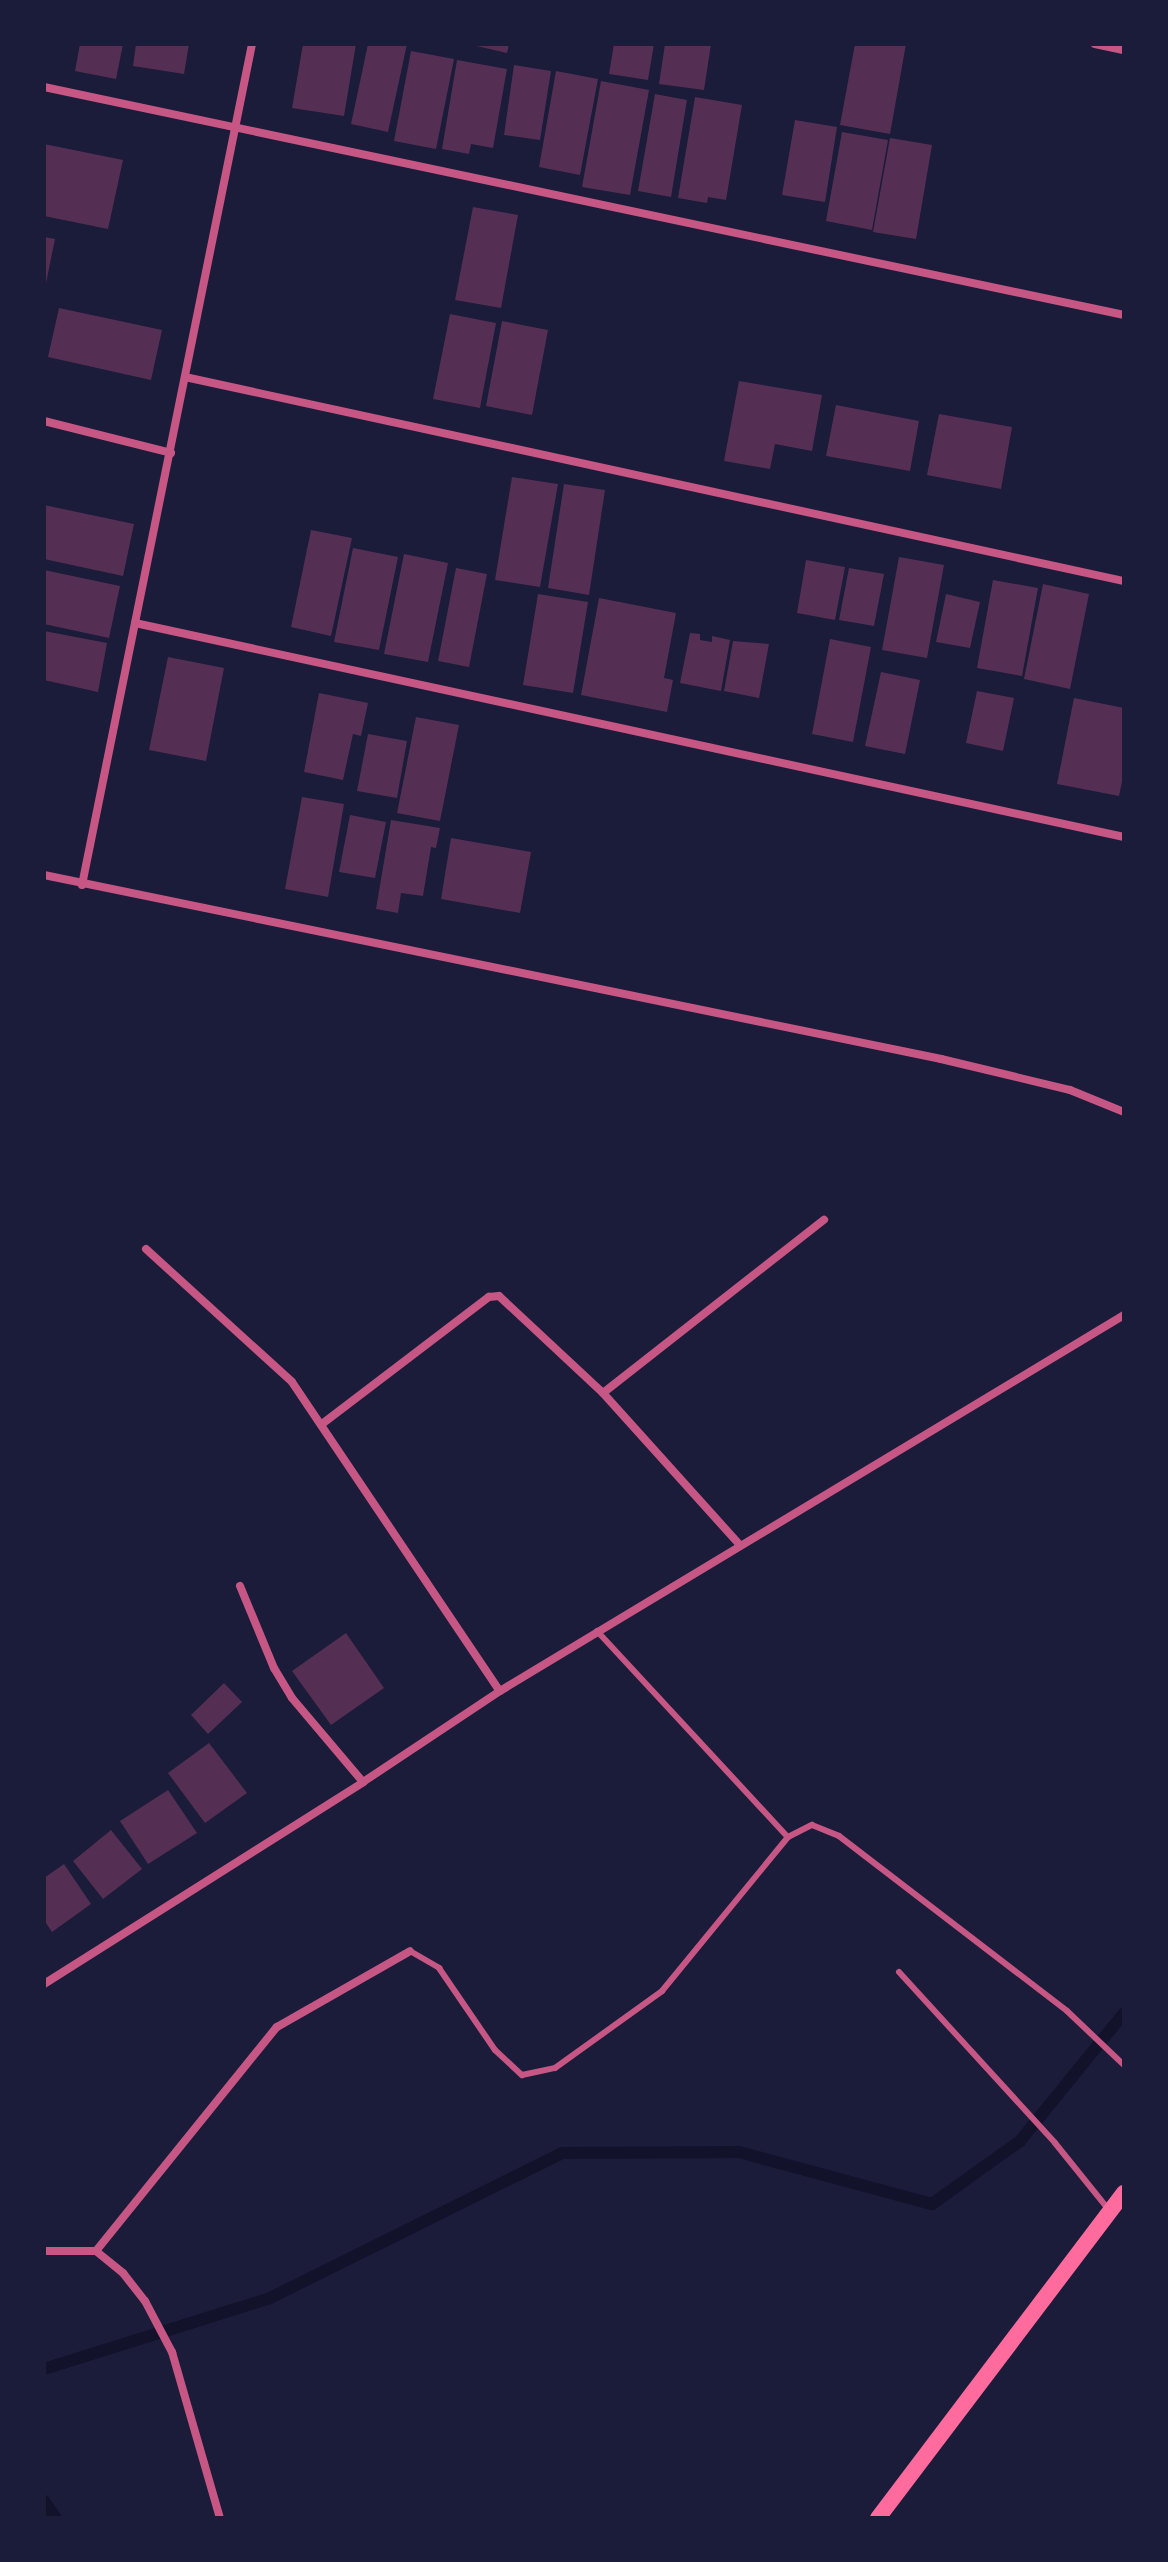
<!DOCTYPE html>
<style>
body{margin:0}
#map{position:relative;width:1168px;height:2562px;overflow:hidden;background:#1b1b3a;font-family:Commissioner,sans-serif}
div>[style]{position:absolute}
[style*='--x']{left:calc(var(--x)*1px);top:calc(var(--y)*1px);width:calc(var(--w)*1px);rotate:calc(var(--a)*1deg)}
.stream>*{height:12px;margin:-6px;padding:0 6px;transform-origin:6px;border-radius:6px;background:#12122b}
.building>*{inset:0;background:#542f53}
.service>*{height:6px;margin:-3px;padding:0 3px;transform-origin:3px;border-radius:3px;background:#c65784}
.minor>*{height:8px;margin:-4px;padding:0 4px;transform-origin:4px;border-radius:4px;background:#c65784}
.secondary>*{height:16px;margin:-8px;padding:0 8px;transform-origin:8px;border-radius:8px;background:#ff6b9d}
span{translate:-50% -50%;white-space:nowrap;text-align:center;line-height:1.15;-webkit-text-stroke:8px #1b1b3a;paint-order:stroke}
.frame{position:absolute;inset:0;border:46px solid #1b1b3a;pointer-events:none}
</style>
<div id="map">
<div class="stream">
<div style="--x:44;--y:2369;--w:237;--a:-17.4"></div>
<div style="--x:270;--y:2298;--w:326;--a:-26.4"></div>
<div style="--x:562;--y:2153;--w:177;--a:-0.3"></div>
<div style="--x:739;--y:2152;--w:200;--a:15.1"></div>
<div style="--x:932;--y:2204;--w:108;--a:-35.6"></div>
<div style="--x:1020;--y:2141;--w:165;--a:-50.9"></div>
<div style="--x:44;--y:2501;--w:21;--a:55"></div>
</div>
<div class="building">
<div style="clip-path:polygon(80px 44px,123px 44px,116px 79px,75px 71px)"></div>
<div style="clip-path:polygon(136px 44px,189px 44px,184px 74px,133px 66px)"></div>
<div style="clip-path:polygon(303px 44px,356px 44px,344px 116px,292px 108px)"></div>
<div style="clip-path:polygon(368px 44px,407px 44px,388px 132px,351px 124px)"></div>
<div style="clip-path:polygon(468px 44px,509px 44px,507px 53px)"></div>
<div style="clip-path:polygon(614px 44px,654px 44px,648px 80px,609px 74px)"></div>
<div style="clip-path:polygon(665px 44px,711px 44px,704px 90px,659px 84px)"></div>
<div style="clip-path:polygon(855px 44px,906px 44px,890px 134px,840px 125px)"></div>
<div style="clip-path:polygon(411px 51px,454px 59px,436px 149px,394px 141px)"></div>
<div style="clip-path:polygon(457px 60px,507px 69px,493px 148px,471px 144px,469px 154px,442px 149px)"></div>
<div style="clip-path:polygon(514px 65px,551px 71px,540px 140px,504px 135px)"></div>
<div style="clip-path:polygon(556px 71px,598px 79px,580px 175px,539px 167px)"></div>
<div style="clip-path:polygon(601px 81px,649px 90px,630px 195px,582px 187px)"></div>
<div style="clip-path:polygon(655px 94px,687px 100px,671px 197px,638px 191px)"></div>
<div style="clip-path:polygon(695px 97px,742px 105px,726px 200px,708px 197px,707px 203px,678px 198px)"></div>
<div style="clip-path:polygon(795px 120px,837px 127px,825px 202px,782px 195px)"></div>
<div style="clip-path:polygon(842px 132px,888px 140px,872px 230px,826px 221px)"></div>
<div style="clip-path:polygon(890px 138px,932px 145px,916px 239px,873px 232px)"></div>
<div style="clip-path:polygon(44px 144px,123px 160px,108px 229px,44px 216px)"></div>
<div style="clip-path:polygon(473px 207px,518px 215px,501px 308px,455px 300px)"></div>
<div style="clip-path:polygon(44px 237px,55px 239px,45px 288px,44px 288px)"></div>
<div style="clip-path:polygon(59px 308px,162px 330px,151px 380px,48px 357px)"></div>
<div style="clip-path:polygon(450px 314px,496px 323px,480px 408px,433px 399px)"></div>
<div style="clip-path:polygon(502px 321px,548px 330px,532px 415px,486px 406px)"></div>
<div style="clip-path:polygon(739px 381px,822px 395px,812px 451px,775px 444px,770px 469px,724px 461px)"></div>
<div style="clip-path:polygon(836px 405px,919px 421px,910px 471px,826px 456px)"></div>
<div style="clip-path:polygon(939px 414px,1012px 427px,1001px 489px,927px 475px)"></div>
<div style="clip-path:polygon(512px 477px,558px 484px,540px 587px,495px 580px)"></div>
<div style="clip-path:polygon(564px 484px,605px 490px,589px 595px,548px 588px)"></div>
<div style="clip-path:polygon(44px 505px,134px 524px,123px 576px,44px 559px)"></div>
<div style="clip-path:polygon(311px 530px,352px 538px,331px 636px,291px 627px)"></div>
<div style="clip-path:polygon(353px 548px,398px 557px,379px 650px,334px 642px)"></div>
<div style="clip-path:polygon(404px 554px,448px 563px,428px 662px,384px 654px)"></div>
<div style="clip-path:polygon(899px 557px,944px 565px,927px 658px,882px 650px)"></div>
<div style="clip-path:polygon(806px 560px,845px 567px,835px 620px,797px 613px)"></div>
<div style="clip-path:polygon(456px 568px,487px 574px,469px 667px,438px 661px)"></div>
<div style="clip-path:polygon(849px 568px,884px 574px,874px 626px,839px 620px)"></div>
<div style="clip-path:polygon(44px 570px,120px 586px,109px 638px,44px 624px)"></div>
<div style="clip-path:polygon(993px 580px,1038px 588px,1022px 676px,977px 668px)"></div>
<div style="clip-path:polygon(1043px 584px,1089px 594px,1070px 689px,1024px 679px)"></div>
<div style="clip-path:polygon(538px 594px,588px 602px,573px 693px,523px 685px)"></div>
<div style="clip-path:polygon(946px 594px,980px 602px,970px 648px,936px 642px)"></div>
<div style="clip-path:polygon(599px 598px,676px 613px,664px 678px,673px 680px,667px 712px,581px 695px)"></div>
<div style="clip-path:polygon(44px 631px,107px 643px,98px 692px,44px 680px)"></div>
<div style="clip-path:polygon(690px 633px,700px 634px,700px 640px,712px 642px,712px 636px,730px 640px,721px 691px,680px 683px)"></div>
<div style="clip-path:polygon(830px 639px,871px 647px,853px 742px,812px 734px)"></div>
<div style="clip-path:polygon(733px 641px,769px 644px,759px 698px,724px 691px)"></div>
<div style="clip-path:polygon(168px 657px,224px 668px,206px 761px,149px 750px)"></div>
<div style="clip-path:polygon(881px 672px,920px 680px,905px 754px,865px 746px)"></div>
<div style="clip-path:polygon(977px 691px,1014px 698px,1003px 751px,966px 743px)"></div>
<div style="clip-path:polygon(319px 693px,368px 703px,361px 736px,353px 734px,343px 780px,304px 772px)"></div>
<div style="clip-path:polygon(1074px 698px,1124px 708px,1124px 772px,1119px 796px,1057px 784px)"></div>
<div style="clip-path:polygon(416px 717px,459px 725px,440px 821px,397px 813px)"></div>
<div style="clip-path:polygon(368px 734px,407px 741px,397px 798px,357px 791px)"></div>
<div style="clip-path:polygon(302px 797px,344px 804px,328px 897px,285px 889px)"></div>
<div style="clip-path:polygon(350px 815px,386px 822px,375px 878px,339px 872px)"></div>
<div style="clip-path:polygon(391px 820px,440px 828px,436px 848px,431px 847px,423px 896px,401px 893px,398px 913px,376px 909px)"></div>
<div style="clip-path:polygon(451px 838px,531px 852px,520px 913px,441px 899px)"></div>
<div style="clip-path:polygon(346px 1633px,384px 1688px,331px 1725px,292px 1671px)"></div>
<div style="clip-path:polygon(224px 1683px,242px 1702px,208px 1734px,191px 1715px)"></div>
<div style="clip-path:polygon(209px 1743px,247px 1793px,205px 1823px,168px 1773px)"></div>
<div style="clip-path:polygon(168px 1790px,197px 1833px,148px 1864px,120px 1821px)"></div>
<div style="clip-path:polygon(111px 1830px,142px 1869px,103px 1899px,73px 1861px)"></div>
<div style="clip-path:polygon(64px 1864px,91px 1904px,52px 1932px,44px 1920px,44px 1878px)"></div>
</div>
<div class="service">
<div style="--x:597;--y:1631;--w:281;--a:47.2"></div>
<div style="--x:410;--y:1951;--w:34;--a:30"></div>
<div style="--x:439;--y:1968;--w:99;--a:55.7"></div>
<div style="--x:495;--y:2050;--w:37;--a:43"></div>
<div style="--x:522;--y:2075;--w:34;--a:-12"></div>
<div style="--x:555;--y:2068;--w:132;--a:-35.7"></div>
<div style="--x:662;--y:1991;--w:199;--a:-50.7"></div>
<div style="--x:788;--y:1837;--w:27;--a:-27"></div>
<div style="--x:812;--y:1825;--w:29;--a:22"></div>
<div style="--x:839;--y:1836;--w:287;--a:37.5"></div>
<div style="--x:1067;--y:2011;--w:79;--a:43.5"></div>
<div style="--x:899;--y:1972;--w:231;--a:47.6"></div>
<div style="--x:1055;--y:2143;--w:85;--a:51.2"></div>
</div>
<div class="minor">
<div style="--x:1095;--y:44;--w:30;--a:12"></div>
<div style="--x:44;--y:87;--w:1104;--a:11.92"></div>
<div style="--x:185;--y:377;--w:961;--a:12.26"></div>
<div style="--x:44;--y:421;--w:131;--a:14.1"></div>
<div style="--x:135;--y:623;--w:1012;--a:12.21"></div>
<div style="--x:44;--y:875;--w:916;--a:11.59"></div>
<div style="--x:941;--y:1059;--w:133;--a:13.5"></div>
<div style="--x:1070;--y:1090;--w:58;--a:22.2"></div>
<div style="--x:82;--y:885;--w:858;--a:-78.57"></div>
<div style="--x:146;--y:1249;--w:197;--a:42.3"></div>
<div style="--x:292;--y:1382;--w:372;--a:56.1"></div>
<div style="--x:603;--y:1393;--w:281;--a:-38.1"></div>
<div style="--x:322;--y:1424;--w:210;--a:-37.3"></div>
<div style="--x:489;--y:1297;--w:10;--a:-6"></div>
<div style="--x:499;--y:1296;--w:142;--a:43"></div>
<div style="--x:603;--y:1393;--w:203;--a:48"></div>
<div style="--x:240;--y:1586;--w:89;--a:67.5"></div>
<div style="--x:274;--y:1668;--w:35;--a:59"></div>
<div style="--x:292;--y:1698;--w:110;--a:49.8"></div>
<div style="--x:44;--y:1984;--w:378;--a:-32.3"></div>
<div style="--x:363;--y:1782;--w:164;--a:-33.6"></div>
<div style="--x:500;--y:1691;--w:729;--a:-31.07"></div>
<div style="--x:44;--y:2251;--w:52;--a:0"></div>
<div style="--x:96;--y:2251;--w:288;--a:-51.1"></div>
<div style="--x:277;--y:2027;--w:153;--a:-29.7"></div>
<div style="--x:96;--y:2251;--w:35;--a:39"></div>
<div style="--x:123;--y:2273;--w:36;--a:52"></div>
<div style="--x:145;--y:2301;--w:58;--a:62.1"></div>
<div style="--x:172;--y:2352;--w:173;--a:73.9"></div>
</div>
<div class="secondary">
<div style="--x:878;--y:2518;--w:408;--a:-52.9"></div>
</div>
<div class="frame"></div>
</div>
